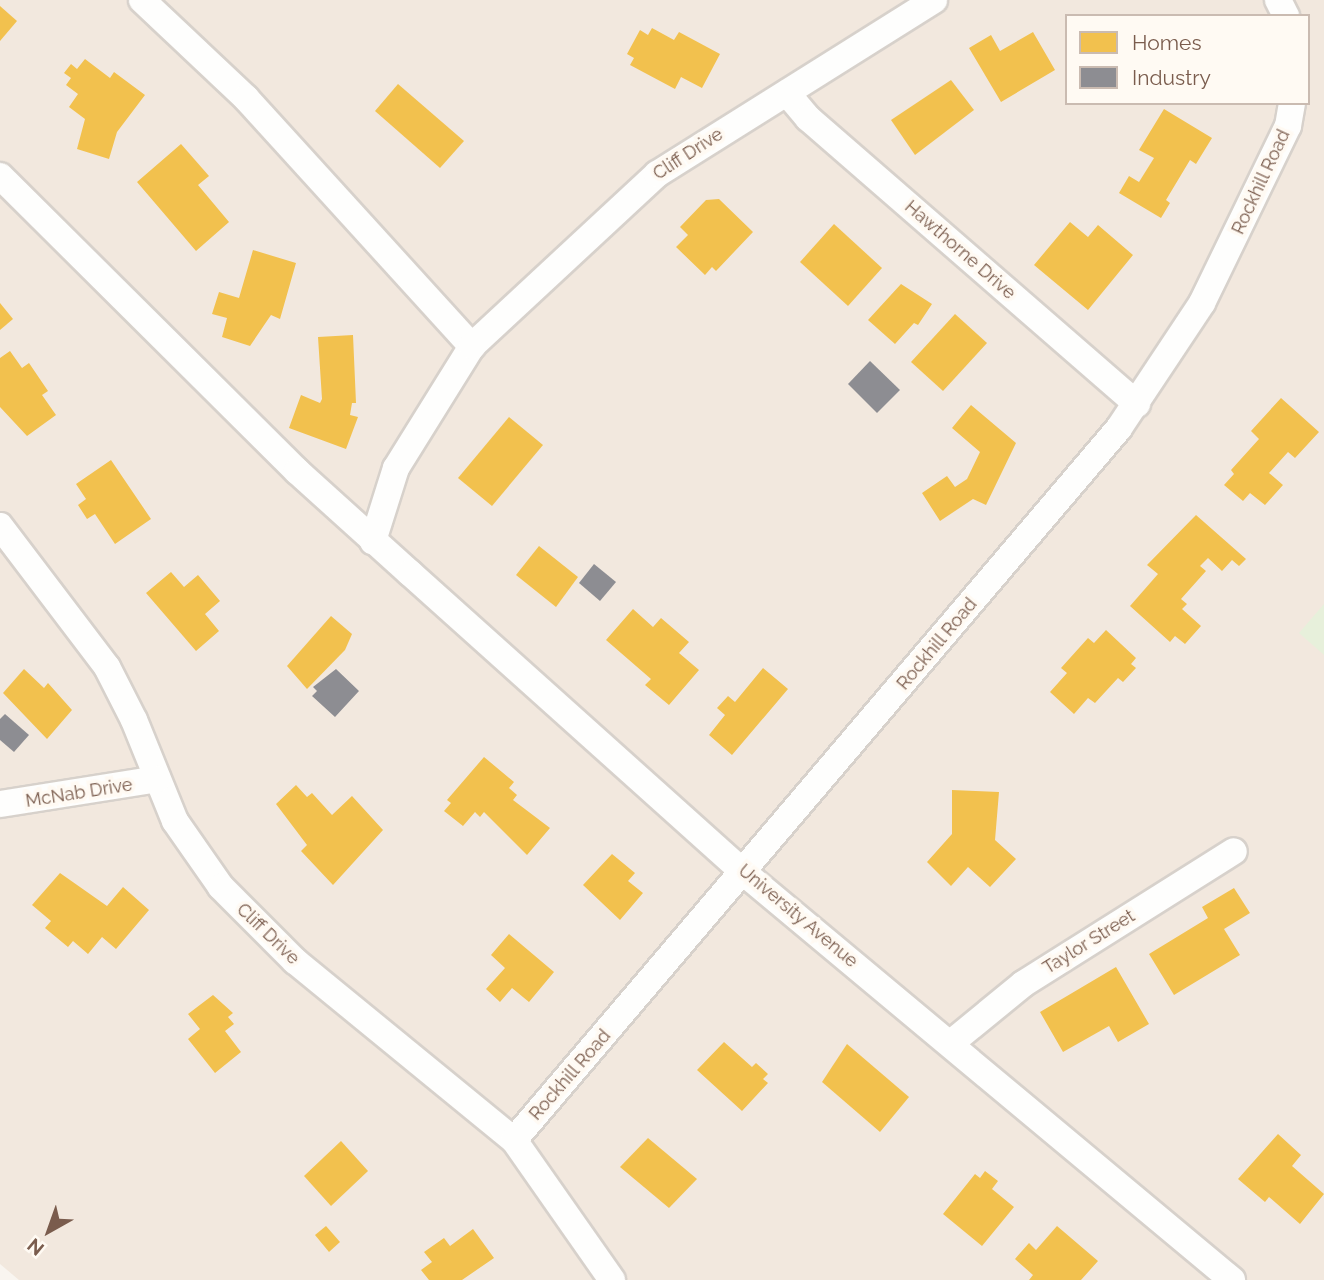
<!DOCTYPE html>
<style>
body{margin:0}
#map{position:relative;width:1324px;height:1280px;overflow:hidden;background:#f9f5f0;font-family:Raleway,sans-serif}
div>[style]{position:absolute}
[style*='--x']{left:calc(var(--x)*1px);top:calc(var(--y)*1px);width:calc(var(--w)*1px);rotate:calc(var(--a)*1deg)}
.residential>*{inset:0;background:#f2e8de}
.green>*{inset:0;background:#e7f0db}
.homes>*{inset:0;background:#f2c14e}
.industry>*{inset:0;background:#8d8d92}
.roads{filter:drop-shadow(2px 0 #d7d1cb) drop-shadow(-2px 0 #d7d1cb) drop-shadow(0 2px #d7d1cb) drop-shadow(0 -2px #d7d1cb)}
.street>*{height:26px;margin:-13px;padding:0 13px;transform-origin:13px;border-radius:13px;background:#fefefd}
span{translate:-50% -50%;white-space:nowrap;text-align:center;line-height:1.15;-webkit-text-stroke:7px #fffaf3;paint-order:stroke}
.street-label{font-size:18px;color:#7a5c4d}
.legend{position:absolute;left:1065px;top:14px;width:245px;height:91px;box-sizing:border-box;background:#fffaf3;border:2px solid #cabbb1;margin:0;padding:9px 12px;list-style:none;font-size:21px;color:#7a5c4d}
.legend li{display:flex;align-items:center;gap:14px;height:35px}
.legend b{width:35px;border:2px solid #cabbb1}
.north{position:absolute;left:14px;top:1196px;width:70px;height:70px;-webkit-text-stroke:5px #fffaf3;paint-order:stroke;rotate:220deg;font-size:19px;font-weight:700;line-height:28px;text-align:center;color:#7a5c4d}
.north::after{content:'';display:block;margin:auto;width:24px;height:32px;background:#7a5c4d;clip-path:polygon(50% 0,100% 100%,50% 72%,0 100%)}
</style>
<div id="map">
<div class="residential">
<div style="clip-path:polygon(evenodd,0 0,1324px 0,1324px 1280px,19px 1280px,0 1264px,0 0,1067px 16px,1308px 16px,1308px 103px,1067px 103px,1067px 16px)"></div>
</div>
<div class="green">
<div style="clip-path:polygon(1324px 604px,1324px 655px,1299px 633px)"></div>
</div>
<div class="homes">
<div style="clip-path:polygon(0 6px,17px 21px,0 41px)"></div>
<div style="clip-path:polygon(652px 28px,674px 40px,679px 32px,720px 54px,702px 88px,681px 77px,675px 89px,630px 65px,634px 58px,627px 54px,640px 30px,648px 35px)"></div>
<div style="clip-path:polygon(1033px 32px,1055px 70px,1001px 102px,969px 48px,991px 35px,1000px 51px)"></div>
<div style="clip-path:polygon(85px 59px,110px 78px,114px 72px,145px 95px,117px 132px,109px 159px,77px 149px,85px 119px,69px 107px,78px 94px,66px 85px,71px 78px,64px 73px,71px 64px,77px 69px)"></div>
<div style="clip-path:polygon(951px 80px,974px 110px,915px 155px,891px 120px)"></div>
<div style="clip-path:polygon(398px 84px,464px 141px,440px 168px,375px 111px)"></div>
<div style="clip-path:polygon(1164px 109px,1212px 138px,1196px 164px,1190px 160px,1166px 200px,1170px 203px,1161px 218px,1119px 193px,1129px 176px,1139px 182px,1154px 158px,1139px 150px)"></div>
<div style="clip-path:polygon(181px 144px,209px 176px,198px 185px,229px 222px,196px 251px,137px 182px)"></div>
<div style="clip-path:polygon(719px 199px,753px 232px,716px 271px,712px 267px,705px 275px,676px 247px,688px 235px,680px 227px,706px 200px)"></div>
<div style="clip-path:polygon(1070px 222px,1088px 237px,1098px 225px,1133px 255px,1088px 310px,1034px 265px)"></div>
<div style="clip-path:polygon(834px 224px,882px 268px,848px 306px,800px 262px)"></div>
<div style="clip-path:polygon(253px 250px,296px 263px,280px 319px,271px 315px,250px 346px,222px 337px,227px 318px,212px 314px,219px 292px,239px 298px)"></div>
<div style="clip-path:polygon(901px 284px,932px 304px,918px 325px,914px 323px,895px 344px,868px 320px)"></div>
<div style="clip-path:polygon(0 303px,13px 319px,0 330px)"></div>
<div style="clip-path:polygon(955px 314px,987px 343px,943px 391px,911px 362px)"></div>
<div style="clip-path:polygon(353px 335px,356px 403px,352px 403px,350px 415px,358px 417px,346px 449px,289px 428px,301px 395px,320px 403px,322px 399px,318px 337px)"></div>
<div style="clip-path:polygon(10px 351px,22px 368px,29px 363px,48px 391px,42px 395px,56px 415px,27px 436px,0 407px,0 358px)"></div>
<div style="clip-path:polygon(1281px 398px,1319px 432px,1295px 458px,1288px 452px,1269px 473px,1283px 485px,1265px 505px,1250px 493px,1243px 501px,1224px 485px,1234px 474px,1231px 470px,1259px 439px,1251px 431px)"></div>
<div style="clip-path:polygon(971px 405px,1016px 443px,986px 505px,973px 499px,940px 521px,922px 493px,947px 476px,955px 487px,967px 479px,980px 452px,952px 428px)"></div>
<div style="clip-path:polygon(509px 417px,543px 445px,492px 506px,458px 478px)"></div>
<div style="clip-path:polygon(111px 460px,151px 519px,115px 544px,95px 514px,87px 519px,78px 505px,86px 499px,76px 484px)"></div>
<div style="clip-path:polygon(1196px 515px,1246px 559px,1239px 566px,1232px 560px,1222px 571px,1208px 558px,1200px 566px,1206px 571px,1181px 599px,1187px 604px,1182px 609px,1201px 626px,1185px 644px,1175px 636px,1170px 642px,1130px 606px,1158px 574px,1147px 565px)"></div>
<div style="clip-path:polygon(539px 546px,578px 577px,556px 607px,516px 575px)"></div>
<div style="clip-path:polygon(171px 572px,184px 587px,198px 575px,220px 601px,205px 614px,219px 631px,196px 651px,146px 593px)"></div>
<div style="clip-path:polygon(633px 609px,653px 627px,661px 618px,689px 642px,679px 653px,699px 670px,669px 705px,645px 685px,651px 679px,606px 640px)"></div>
<div style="clip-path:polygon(331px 616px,352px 634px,345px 650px,307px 689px,287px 666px)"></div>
<div style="clip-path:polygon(1106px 630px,1136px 658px,1131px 664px,1136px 668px,1123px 682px,1118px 678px,1095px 703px,1088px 698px,1074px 714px,1050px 692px,1067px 673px,1061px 668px,1088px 638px,1094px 643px)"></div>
<div style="clip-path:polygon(763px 668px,788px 689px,732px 755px,709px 735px,725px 715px,717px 708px,728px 696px,735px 702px)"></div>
<div style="clip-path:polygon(24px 669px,44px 688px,48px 683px,72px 710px,47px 739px,3px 693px)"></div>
<div style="clip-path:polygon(484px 757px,514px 782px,509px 788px,517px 795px,513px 800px,550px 828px,527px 855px,484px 812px,480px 817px,475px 812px,463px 826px,444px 811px,451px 803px,447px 800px)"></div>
<div style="clip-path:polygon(296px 785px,307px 797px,312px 793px,332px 815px,352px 796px,383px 830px,333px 885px,301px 851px,307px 845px,276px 804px)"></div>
<div style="clip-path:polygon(952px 790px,999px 792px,995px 840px,1016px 859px,990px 887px,968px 867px,951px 886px,927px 862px,952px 834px)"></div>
<div style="clip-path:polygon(612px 854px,635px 873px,628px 881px,643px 893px,620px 920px,583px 885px)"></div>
<div style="clip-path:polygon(60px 873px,107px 906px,123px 887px,149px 910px,116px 949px,102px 937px,88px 954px,73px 941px,68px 947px,45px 928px,51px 921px,32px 905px)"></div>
<div style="clip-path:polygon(1234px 888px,1250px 913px,1224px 929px,1240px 955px,1174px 995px,1149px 954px,1208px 918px,1202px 907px)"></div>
<div style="clip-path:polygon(509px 934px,554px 972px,529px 1002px,512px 988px,500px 1002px,486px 989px,505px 968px,491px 955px)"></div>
<div style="clip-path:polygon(1116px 967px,1149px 1024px,1118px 1042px,1109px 1026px,1063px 1052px,1040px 1012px)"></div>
<div style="clip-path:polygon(213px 995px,233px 1013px,228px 1017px,234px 1024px,225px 1031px,241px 1052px,215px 1073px,188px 1039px,200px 1029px,188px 1014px)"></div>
<div style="clip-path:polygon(724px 1042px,752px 1067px,756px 1063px,768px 1074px,763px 1079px,768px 1083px,742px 1111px,697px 1070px)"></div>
<div style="clip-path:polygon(847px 1044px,909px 1097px,880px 1132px,822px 1082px)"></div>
<div style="clip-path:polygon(1278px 1134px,1301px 1155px,1292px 1166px,1324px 1194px,1300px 1224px,1269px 1197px,1265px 1202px,1238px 1179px)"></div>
<div style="clip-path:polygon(648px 1138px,697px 1179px,669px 1208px,620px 1167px)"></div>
<div style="clip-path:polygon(341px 1141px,368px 1171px,331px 1206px,304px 1176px)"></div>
<div style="clip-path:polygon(985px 1171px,998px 1181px,992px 1189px,1014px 1207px,982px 1246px,943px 1214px,975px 1174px,980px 1178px)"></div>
<div style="clip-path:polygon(326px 1226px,340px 1242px,329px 1252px,315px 1235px)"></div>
<div style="clip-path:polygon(1057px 1226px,1098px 1261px,1081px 1280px,1029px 1280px,1033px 1275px,1015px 1259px,1029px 1243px,1036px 1250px)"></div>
<div style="clip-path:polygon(473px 1229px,494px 1258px,462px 1280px,429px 1280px,421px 1270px,432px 1262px,424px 1252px,444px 1238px,450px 1246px)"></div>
</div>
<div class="industry">
<div style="clip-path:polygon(870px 361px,900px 390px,877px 413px,848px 384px)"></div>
<div style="clip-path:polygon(594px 564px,616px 582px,600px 601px,579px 583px)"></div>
<div style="clip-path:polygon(336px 669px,359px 691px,335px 717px,312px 696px,317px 691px,313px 687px)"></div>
<div style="clip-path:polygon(5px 714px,29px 735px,14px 752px,0 740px,0 719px)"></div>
</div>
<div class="roads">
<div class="street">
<div style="--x:142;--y:0;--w:143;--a:43.3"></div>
<div style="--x:246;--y:98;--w:336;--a:47.7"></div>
<div style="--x:472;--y:346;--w:144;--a:121.9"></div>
<div style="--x:396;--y:468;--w:77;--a:107.5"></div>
<div style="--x:1278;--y:0;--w:18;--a:63"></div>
<div style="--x:787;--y:93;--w:33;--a:50"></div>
<div style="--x:808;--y:118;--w:436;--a:41"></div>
<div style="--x:0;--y:176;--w:419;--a:44.8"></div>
<div style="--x:297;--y:471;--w:152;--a:42.1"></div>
<div style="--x:410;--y:573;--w:448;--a:41.9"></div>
<div style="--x:743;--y:872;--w:637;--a:39.84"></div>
<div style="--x:472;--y:346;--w:253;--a:-42.9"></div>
<div style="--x:657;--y:174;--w:327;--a:-32.1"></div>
<div style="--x:0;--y:526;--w:177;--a:52.8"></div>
<div style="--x:107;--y:667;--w:59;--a:63"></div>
<div style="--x:134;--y:720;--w:109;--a:67.9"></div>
<div style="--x:175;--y:821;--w:80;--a:55.1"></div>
<div style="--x:221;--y:887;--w:105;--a:45"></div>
<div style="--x:295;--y:961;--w:283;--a:39.3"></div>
<div style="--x:514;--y:1140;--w:171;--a:55"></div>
<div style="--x:0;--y:804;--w:159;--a:-9"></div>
<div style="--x:951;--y:1043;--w:93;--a:-39.3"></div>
<div style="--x:1023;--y:984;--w:249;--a:-32.2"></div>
<div style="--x:514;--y:1140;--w:934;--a:-49.64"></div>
<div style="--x:1119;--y:428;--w:150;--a:-56.4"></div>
<div style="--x:1202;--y:303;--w:197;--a:-64.1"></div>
<div style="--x:1288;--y:126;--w:23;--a:-80"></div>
</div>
</div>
<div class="street-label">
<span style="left:688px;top:154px;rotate:-33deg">Cliff Drive</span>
<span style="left:1261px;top:182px;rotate:-65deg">Rockhill Road</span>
<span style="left:960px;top:250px;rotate:41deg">Hawthorne Drive</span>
<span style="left:937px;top:644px;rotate:-50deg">Rockhill Road</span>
<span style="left:79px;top:793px;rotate:-9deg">McNab Drive</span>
<span style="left:798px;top:916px;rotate:40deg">University Avenue</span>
<span style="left:268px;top:934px;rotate:44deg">Cliff Drive</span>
<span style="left:1089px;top:942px;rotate:-32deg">Taylor Street</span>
<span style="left:570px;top:1075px;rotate:-49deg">Rockhill Road</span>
</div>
<ul class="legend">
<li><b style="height:19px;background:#f2c14e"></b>Homes</li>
<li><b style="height:19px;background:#8d8d92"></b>Industry</li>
</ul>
<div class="north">N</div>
</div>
